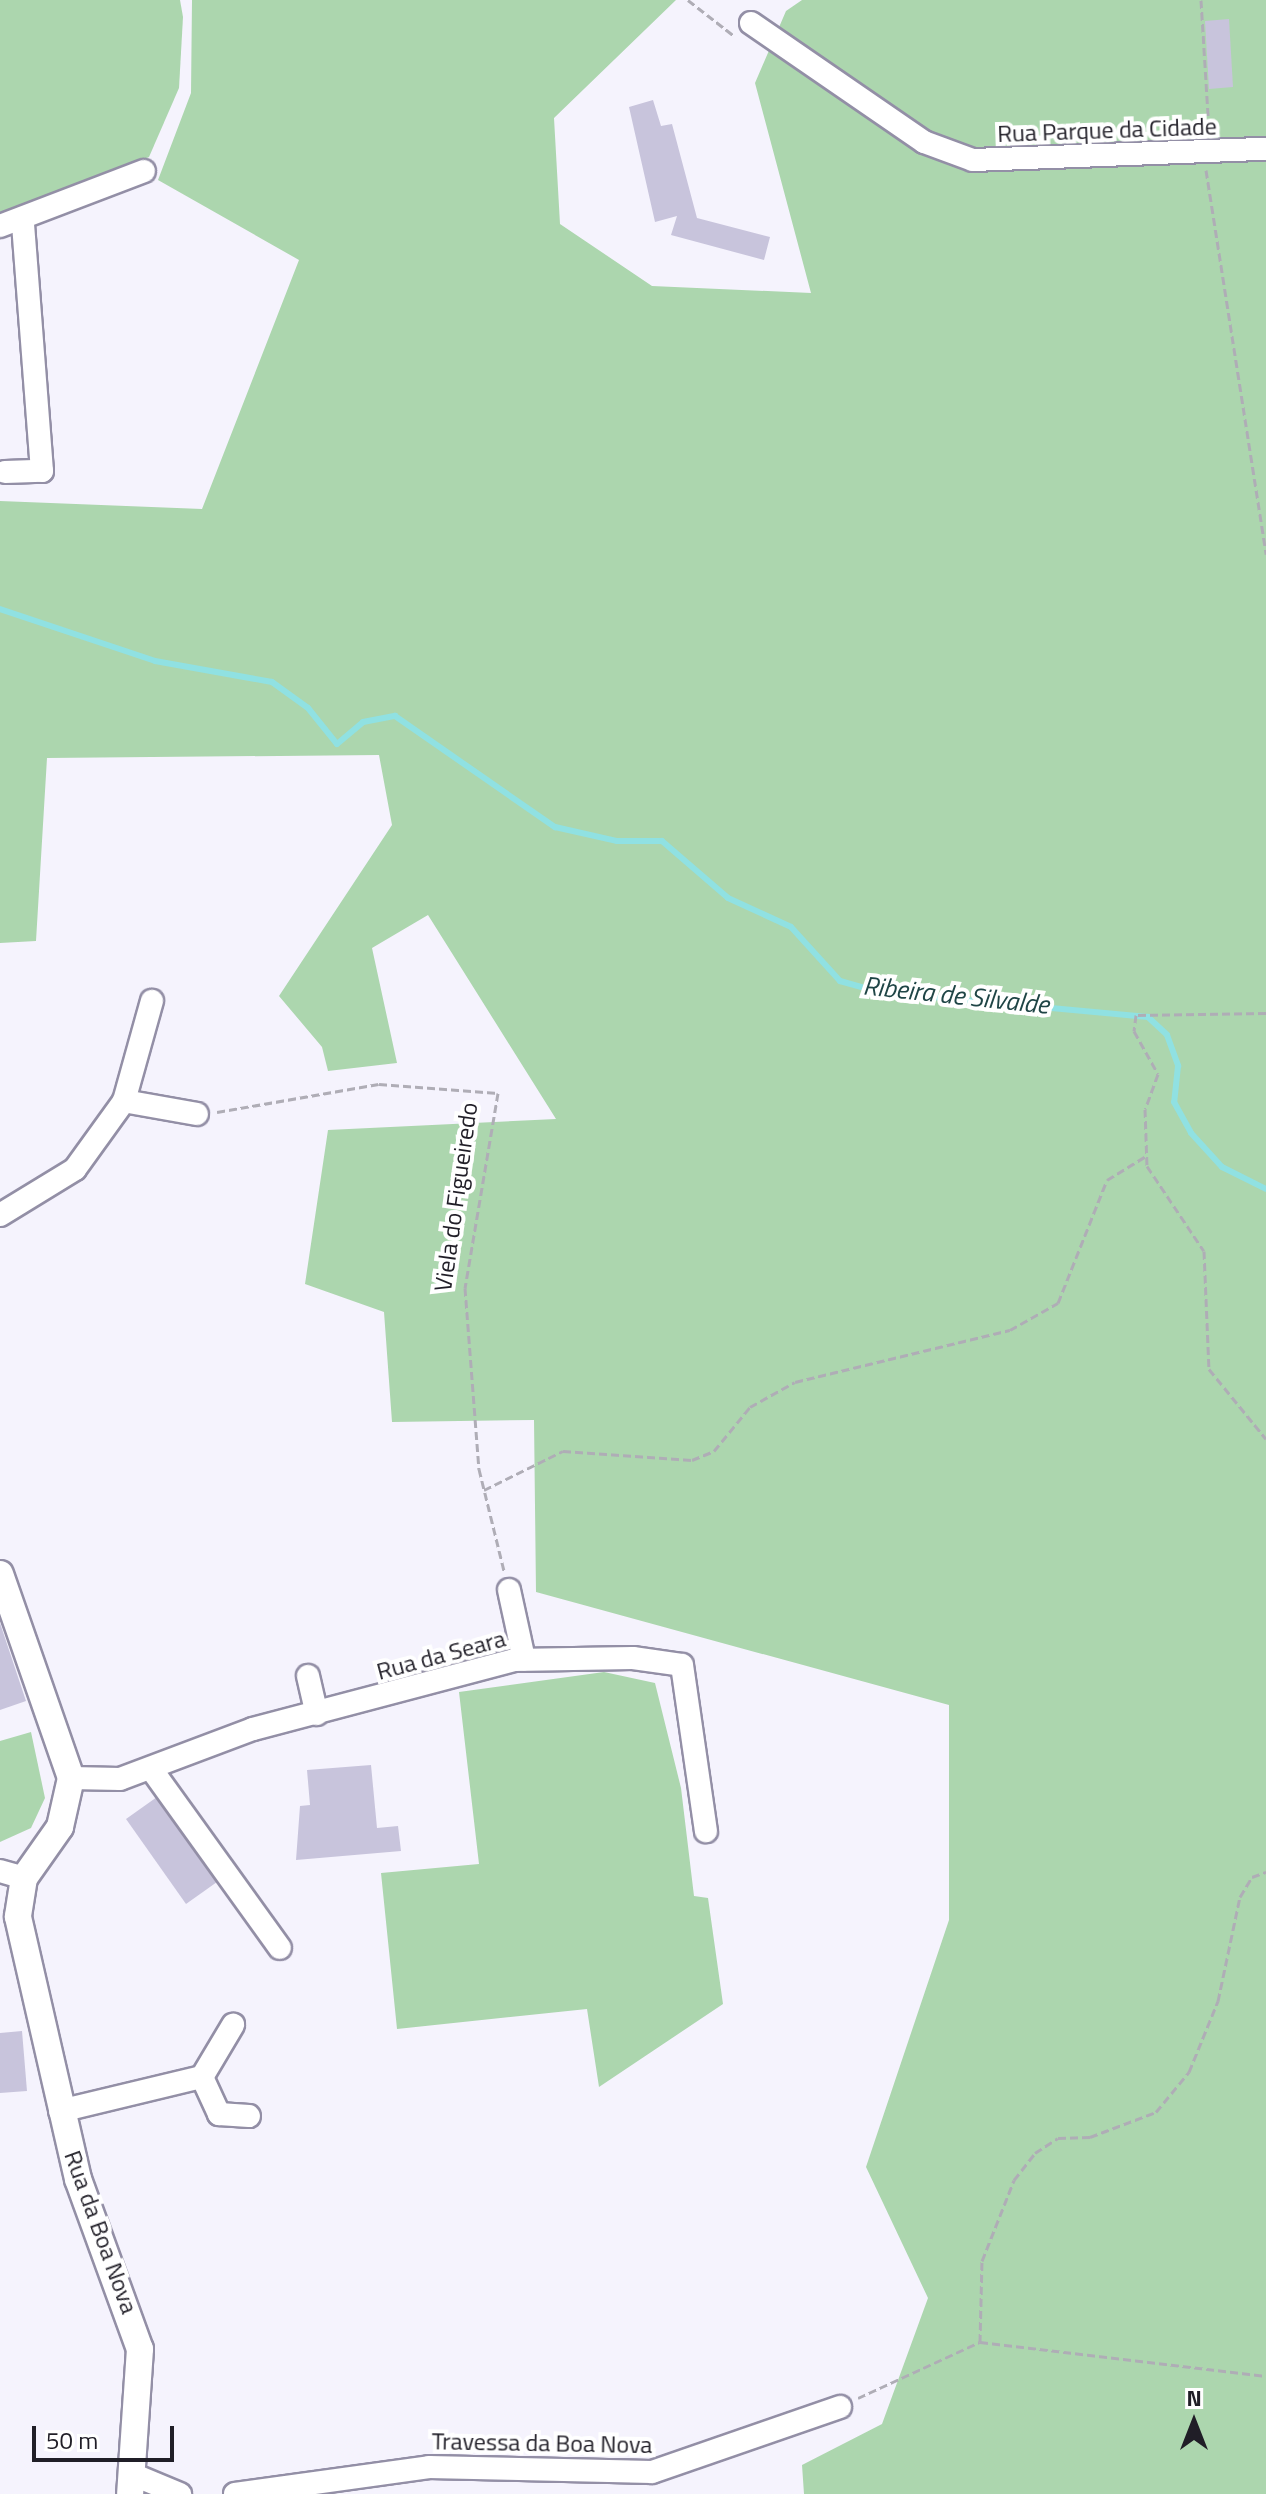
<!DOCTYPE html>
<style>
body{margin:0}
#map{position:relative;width:1266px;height:2494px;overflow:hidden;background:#f5f3fd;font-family:"Titillium Web",sans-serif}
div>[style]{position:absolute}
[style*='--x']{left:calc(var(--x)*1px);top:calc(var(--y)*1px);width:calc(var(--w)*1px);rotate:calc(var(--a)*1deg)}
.green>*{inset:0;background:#acd6ae}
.stream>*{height:6px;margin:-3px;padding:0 3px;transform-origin:3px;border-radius:3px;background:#90e1e2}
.building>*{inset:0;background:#c8c4dc}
.path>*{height:3px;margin-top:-1.5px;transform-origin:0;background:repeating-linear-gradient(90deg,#afadb6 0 8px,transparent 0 12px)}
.roads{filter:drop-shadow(2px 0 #938fa6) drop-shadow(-2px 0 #938fa6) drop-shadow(0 2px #938fa6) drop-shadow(0 -2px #938fa6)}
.minor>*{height:22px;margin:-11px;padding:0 11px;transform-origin:11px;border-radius:11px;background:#fff}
.major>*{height:26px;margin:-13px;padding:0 13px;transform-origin:13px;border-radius:13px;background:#fff}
span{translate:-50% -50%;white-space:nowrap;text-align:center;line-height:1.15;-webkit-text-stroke:8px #fff;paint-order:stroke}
.street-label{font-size:24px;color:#201e27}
.water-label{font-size:26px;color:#1f4546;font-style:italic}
.north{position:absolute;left:1154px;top:2382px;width:80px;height:80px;-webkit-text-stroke:6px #fff;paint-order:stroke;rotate:0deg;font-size:22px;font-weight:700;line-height:32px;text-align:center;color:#201e27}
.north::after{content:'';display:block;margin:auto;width:28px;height:36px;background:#201e27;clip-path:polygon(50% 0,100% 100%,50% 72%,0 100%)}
.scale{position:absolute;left:32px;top:2426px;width:142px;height:36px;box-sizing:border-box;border:4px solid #201e27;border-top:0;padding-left:10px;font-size:24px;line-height:28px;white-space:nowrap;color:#201e27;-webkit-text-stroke:6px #fff;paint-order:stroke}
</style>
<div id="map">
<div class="green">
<div style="clip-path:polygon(0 0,180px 0,183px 17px,179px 88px,149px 157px,0 219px)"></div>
<div style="clip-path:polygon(192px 0,676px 0,554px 118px,560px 224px,652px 286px,811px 293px,755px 83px,786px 11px,802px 0,1266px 0,1266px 2494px,804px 2494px,802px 2465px,882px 2424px,928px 2298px,866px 2167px,949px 1920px,949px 1705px,536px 1592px,534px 1420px,392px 1422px,384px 1312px,305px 1284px,328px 1130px,556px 1119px,428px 915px,372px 948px,397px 1063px,328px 1071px,322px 1047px,279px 996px,392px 825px,379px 755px,47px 758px,36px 941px,0 943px,0 501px,202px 509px,299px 260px,158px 180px,191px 93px)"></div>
<div style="clip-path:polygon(604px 1672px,655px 1683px,681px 1788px,694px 1896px,708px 1898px,723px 2004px,599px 2087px,587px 2009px,397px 2029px,381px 1873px,479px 1864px,459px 1692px)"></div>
<div style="clip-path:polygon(31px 1732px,45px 1798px,31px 1828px,0 1842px,0 1741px)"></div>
</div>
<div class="stream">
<div style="--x:0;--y:609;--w:163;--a:18.5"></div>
<div style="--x:155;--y:661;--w:119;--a:10.2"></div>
<div style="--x:272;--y:682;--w:44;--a:35.8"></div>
<div style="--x:308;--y:708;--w:46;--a:51.1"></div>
<div style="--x:337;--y:744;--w:34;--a:-40"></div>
<div style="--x:363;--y:722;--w:33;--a:-11"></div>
<div style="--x:395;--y:716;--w:195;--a:34.8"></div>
<div style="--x:555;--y:827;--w:64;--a:12.7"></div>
<div style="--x:617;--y:841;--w:45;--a:0"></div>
<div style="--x:662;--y:841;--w:87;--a:40.8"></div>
<div style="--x:728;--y:898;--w:69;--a:24.7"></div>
<div style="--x:791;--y:927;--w:73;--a:47.8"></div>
<div style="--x:840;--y:981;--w:41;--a:15.8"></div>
<div style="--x:879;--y:992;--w:270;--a:5.3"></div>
<div style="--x:1148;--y:1017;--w:26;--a:43"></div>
<div style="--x:1167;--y:1035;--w:33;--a:70"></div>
<div style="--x:1178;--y:1066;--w:36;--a:96"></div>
<div style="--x:1174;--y:1102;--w:35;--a:61"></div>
<div style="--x:1191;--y:1133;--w:46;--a:47.6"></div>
<div style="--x:1222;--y:1167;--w:49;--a:26.6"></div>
</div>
<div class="building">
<div style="clip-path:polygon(1229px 19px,1233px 87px,1209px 89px,1205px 21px)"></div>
<div style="clip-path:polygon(653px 100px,661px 126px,672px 124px,697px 218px,770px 237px,764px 260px,671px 235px,677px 216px,655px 222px,629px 107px)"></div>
<div style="clip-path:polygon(0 1623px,26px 1701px,0 1710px)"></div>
<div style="clip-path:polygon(371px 1765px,377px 1828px,398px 1826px,401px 1851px,296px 1860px,300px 1806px,310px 1805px,307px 1770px)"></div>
<div style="clip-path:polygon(157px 1797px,217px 1882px,186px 1904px,126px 1819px)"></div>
<div style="clip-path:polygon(22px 2031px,27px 2091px,0 2093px,0 2033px)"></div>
</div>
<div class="path">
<div style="--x:688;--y:0;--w:57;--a:37.9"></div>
<div style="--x:1201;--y:0;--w:132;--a:86.5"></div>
<div style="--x:1206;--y:170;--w:389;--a:81.1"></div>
<div style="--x:1266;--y:1013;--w:130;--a:179.1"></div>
<div style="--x:1136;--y:1015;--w:16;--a:97"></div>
<div style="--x:1134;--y:1031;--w:49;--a:60.8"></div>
<div style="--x:1158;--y:1074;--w:37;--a:110"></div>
<div style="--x:1145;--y:1109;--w:57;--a:88"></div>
<div style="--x:1147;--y:1166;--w:102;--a:56.2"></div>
<div style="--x:1204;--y:1251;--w:118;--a:87.6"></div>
<div style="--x:1209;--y:1369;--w:90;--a:50.8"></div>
<div style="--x:217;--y:1112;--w:164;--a:-9.8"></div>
<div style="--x:379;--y:1084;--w:119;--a:4.3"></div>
<div style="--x:498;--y:1093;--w:198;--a:99.6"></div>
<div style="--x:465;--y:1288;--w:182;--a:85.6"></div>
<div style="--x:479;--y:1469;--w:105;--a:76.2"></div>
<div style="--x:484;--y:1490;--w:88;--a:-26.3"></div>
<div style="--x:563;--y:1451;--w:129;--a:4"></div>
<div style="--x:692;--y:1460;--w:24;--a:-22"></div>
<div style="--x:714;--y:1451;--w:57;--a:-50.7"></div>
<div style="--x:750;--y:1407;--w:51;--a:-29.1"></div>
<div style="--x:795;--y:1382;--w:221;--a:-13.6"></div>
<div style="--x:1010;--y:1330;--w:55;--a:-29.4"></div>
<div style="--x:1058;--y:1303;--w:132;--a:-68.3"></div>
<div style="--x:1107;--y:1180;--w:46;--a:-31.6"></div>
<div style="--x:980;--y:2342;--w:288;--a:6.8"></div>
<div style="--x:858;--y:2398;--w:134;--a:-24.7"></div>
<div style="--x:980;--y:2342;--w:81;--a:-88.6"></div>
<div style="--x:982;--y:2261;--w:87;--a:-68.4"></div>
<div style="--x:1014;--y:2180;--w:34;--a:-52"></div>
<div style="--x:1035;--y:2153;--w:27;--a:-33"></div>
<div style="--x:1058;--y:2138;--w:32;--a:-2"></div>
<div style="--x:1090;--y:2137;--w:71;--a:-20.7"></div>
<div style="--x:1156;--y:2112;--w:52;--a:-50.5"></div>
<div style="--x:1189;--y:2072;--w:77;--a:-67.8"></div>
<div style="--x:1218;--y:2001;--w:106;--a:-78.1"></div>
<div style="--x:1240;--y:1897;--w:23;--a:-59"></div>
<div style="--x:1252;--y:1877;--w:15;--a:-20"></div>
</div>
<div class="roads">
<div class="minor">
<div style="--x:751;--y:23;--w:210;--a:34.5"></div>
<div style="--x:924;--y:142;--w:52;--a:20.2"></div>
<div style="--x:973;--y:160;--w:293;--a:-2.2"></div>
<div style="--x:0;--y:226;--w:154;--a:-20.9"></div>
<div style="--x:5;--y:472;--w:37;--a:-2"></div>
<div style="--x:42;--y:471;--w:250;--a:-94.4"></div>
<div style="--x:124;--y:1101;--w:74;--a:10.1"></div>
<div style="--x:0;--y:1215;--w:88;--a:-31.5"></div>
<div style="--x:75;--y:1169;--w:84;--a:-54.2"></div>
<div style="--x:124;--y:1101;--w:104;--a:-74.4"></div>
<div style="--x:509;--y:1590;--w:71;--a:77.7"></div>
<div style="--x:308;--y:1676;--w:39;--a:77"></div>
<div style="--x:152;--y:1770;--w:219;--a:54.3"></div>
<div style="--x:71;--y:1778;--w:49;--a:1.2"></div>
<div style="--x:120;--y:1779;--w:142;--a:-20.6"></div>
<div style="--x:253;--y:1729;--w:270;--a:-14.8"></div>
<div style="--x:514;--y:1660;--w:119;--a:-1"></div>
<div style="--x:633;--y:1658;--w:49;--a:8.1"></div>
<div style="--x:682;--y:1665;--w:168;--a:81.8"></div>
<div style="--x:0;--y:1871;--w:25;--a:16"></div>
<div style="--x:202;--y:2077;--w:41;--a:65.3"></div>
<div style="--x:219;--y:2114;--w:30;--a:4"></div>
<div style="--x:60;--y:2111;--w:146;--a:-13.5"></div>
<div style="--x:202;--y:2077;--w:61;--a:-59.2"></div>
<div style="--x:134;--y:2475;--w:50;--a:22.4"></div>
<div style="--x:235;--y:2494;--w:196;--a:-7.9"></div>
<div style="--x:429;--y:2467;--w:223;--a:1.3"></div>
<div style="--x:652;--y:2472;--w:199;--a:-19.1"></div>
</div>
<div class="major">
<div style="--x:0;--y:1574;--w:216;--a:70.8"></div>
<div style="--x:71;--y:1778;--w:50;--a:102.7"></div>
<div style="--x:60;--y:1827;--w:62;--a:125.2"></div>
<div style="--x:24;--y:1878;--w:39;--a:99"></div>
<div style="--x:18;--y:1917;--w:269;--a:77.1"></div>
<div style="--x:78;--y:2179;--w:181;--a:70"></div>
<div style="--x:140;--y:2349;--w:145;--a:93.9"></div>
</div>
</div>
<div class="street-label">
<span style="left:1107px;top:130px;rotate:-2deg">Rua Parque da Cidade</span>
<span style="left:456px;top:1197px;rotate:-82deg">Viela do Figueiredo</span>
<span style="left:441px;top:1655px;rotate:-15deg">Rua da Seara</span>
<span style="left:101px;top:2232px;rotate:70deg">Rua da Boa Nova</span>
<span style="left:542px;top:2443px;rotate:1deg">Travessa da Boa Nova</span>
</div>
<div class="water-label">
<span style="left:956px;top:995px;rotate:6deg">Ribeira de Silvalde</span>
</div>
<div class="north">N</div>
<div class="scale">50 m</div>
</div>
